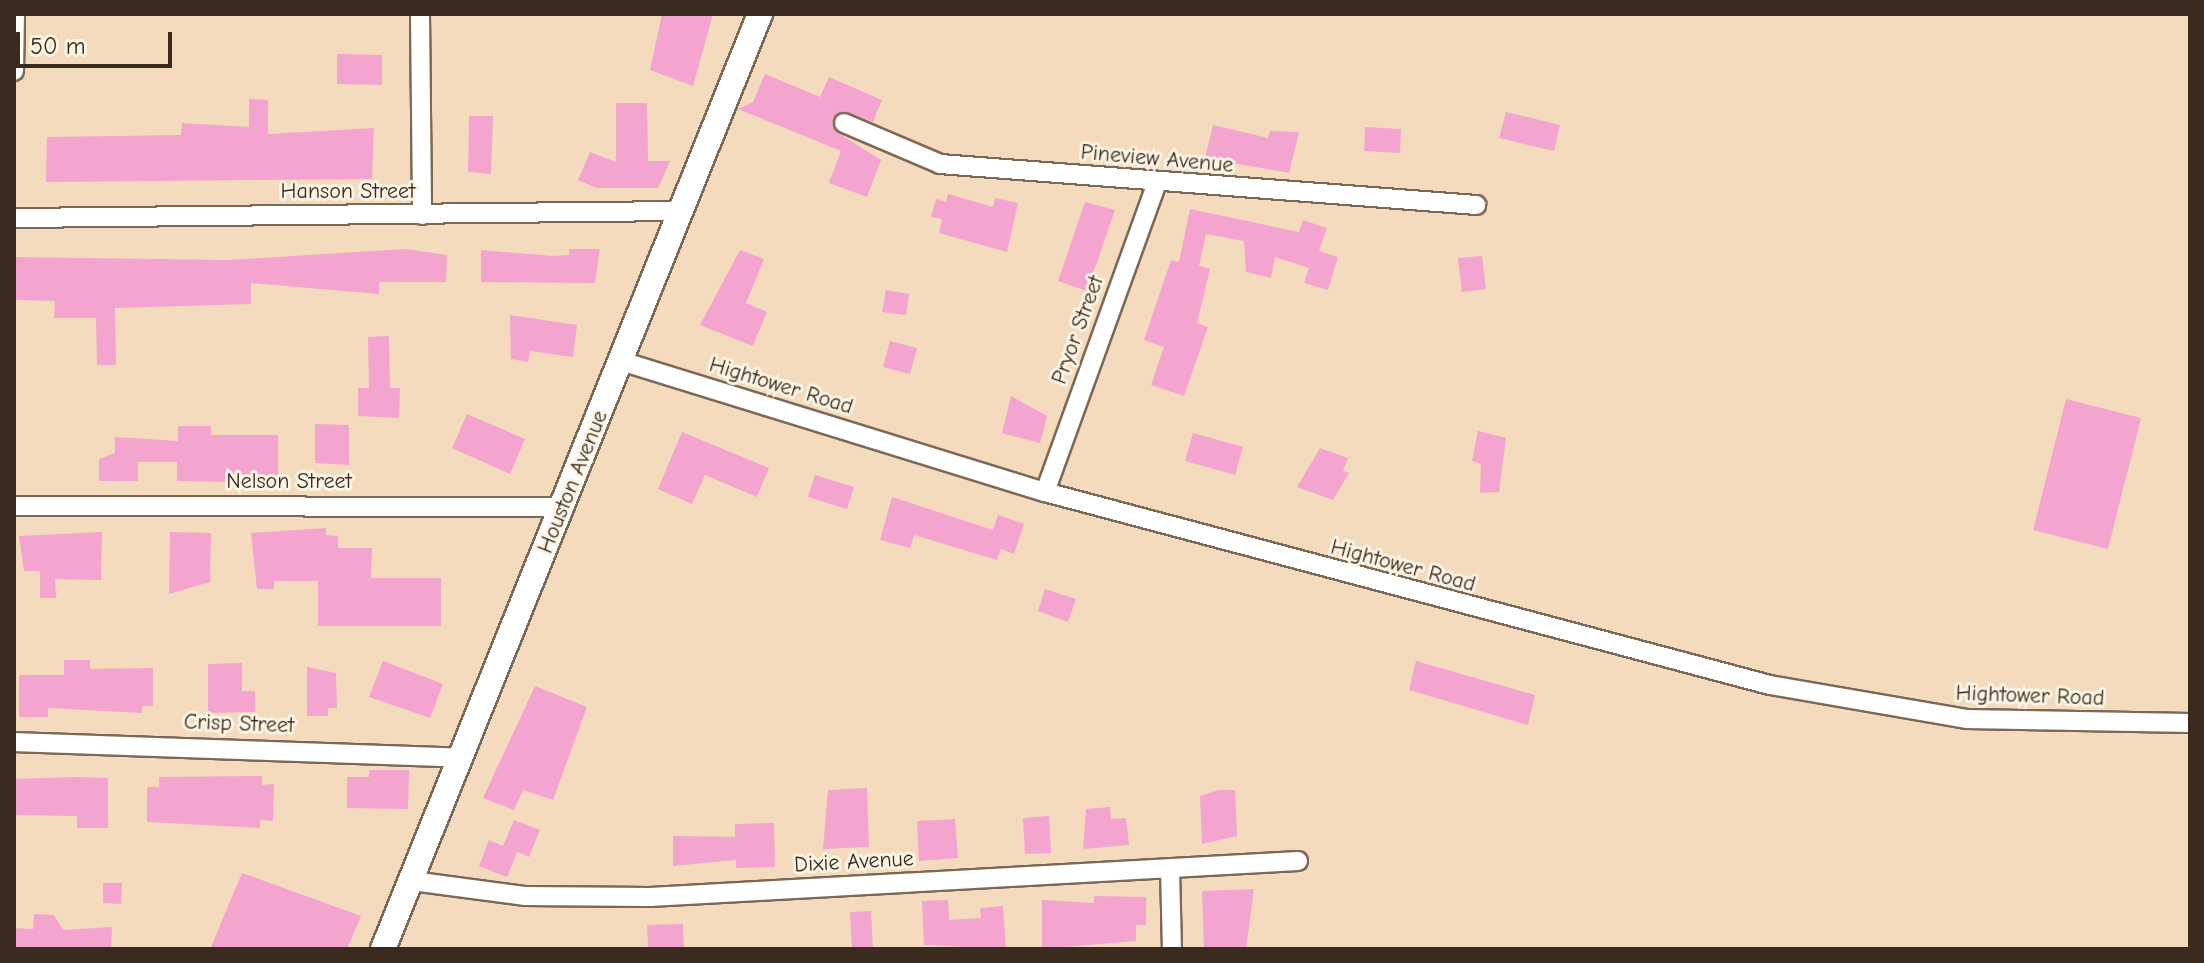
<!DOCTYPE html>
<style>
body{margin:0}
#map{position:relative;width:2204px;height:963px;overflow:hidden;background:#f5dbbe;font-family:"Comic Neue",sans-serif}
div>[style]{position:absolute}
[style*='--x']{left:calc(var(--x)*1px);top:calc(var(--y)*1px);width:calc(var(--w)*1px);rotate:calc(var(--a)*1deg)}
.building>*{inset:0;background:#f3a4cf}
.roads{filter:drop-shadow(2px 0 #7c6856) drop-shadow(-2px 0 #7c6856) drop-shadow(0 2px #7c6856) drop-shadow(0 -2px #7c6856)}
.minor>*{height:18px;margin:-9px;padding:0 9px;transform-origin:9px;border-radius:9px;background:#fff}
.tertiary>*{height:24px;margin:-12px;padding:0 12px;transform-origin:12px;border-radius:12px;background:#fff}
span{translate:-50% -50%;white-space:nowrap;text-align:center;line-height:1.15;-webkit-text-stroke:6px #fcf5e5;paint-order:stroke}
.street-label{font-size:22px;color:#3b2a1e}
.frame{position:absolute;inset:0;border:16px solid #3b2a1e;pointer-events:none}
.scale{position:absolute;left:16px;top:32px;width:156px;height:36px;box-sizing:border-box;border:4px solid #3b2a1e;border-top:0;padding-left:10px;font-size:24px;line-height:28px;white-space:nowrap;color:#3b2a1e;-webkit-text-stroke:6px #fcf5e5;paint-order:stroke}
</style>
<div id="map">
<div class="building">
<div style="clip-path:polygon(662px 14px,713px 14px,693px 86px,650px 70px)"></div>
<div style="clip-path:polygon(337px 54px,382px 55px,382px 85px,337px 84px)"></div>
<div style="clip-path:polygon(765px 74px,820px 97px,829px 77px,882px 100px,873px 122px,843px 111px,833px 119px,835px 131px,881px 160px,867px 197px,829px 183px,841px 151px,738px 109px,753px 102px)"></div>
<div style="clip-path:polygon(249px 99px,268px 100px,268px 134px,374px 128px,372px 179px,46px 182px,47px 137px,181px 135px,182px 123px,249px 127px)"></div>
<div style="clip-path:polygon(616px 103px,647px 103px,648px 161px,670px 161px,658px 188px,597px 188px,578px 180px,590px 152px,616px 162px)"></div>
<div style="clip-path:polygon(1506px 112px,1560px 125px,1554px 151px,1499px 138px)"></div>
<div style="clip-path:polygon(469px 116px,493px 116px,491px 174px,468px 172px)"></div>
<div style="clip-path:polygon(1213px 125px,1268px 138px,1270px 131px,1299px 132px,1289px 173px,1205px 158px)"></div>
<div style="clip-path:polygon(1365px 127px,1401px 129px,1400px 153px,1364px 151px)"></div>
<div style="clip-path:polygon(948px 194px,993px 207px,995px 198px,1018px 203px,1007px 252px,939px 233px,942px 219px,931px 217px,936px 199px,946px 202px)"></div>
<div style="clip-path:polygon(1085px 202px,1115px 210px,1087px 291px,1058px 281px)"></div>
<div style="clip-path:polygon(1190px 209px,1299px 232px,1303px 220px,1327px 228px,1319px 251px,1338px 257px,1328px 290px,1304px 283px,1309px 268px,1275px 257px,1271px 278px,1246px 272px,1244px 241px,1206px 234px,1199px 266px,1210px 269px,1197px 323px,1208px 327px,1184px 396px,1151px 385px,1164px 347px,1144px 340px,1171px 260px,1179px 262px)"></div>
<div style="clip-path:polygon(406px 249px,447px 255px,446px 282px,379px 282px,379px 294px,251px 283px,251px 304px,115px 308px,116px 365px,97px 365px,96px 318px,54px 318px,55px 301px,14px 300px,14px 257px,228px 260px)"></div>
<div style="clip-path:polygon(569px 249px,600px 249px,595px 283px,481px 282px,481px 250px,553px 256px,569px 255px)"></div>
<div style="clip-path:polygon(740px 250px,764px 259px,746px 303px,767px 312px,753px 346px,700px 325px)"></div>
<div style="clip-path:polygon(1482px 256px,1486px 289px,1462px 292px,1458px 258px)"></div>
<div style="clip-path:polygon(886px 290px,909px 294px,906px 315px,882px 312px)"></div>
<div style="clip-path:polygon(510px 315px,577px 325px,573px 357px,530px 351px,528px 362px,511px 359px)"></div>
<div style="clip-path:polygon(389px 336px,390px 388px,400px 388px,399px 418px,358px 416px,358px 388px,369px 388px,368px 337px)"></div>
<div style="clip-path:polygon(890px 341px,917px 348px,910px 374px,883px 367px)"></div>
<div style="clip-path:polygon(1011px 396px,1047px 416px,1040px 443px,1002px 433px)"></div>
<div style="clip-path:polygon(2066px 399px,2141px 418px,2108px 549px,2033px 530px)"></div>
<div style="clip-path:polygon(467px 414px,525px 439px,510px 474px,452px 448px)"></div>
<div style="clip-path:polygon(315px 424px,349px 425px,349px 465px,315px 463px)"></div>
<div style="clip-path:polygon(178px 426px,211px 426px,211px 435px,278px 435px,278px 483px,177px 481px,177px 462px,138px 462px,138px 481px,99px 481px,99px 459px,115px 453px,115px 437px,178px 441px)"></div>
<div style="clip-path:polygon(1478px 431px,1506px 438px,1499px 492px,1480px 493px,1481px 464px,1472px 461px)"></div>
<div style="clip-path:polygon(682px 432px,769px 468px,757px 497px,705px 475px,692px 504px,658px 489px)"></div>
<div style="clip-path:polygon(1193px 433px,1243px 447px,1235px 475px,1185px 461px)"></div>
<div style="clip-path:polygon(1320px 448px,1348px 458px,1343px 471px,1349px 473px,1333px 500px,1297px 487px)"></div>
<div style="clip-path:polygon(815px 475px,854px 487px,847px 509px,808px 497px)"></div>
<div style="clip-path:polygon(892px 497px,993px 530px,998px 515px,1024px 524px,1014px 554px,1001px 549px,997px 560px,914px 535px,910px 548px,880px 540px)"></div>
<div style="clip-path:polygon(326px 528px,326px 535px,338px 536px,338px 548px,372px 548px,371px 578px,441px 578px,441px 626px,318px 626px,318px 581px,274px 581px,274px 589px,257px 589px,251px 533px)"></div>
<div style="clip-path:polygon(102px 532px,101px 580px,55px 579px,56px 598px,40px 598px,40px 571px,24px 571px,19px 536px)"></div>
<div style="clip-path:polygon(170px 532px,211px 533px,210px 582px,169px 594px)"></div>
<div style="clip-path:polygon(1045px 589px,1076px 599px,1068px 622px,1038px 611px)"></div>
<div style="clip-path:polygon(64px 660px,90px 660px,90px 669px,153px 668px,153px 706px,142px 706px,142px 713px,48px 708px,48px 717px,19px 717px,19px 675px,64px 675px)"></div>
<div style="clip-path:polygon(383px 661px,443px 684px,430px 718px,369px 697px)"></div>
<div style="clip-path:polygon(1416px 661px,1535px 695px,1528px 725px,1409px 690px)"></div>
<div style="clip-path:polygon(242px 663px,242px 691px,255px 691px,255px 712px,208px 713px,208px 664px)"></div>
<div style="clip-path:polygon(307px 667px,336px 673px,337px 708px,328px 708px,328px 716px,307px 716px)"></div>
<div style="clip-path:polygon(535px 686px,587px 707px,553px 800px,523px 790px,514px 810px,483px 798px)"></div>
<div style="clip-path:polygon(369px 770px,409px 770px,408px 809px,347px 808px,347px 777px,369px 777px)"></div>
<div style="clip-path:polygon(262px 776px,262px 785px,274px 784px,273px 821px,260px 820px,260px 828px,147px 822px,147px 787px,159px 787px,159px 777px)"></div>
<div style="clip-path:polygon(77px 777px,108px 778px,108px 828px,77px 828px,77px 816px,14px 815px,14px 779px)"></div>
<div style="clip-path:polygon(867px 788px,869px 847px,823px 849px,828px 790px)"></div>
<div style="clip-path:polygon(1219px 790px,1235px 790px,1237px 836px,1202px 844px,1200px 796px)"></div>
<div style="clip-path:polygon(1110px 807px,1111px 819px,1126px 818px,1129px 845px,1083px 849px,1086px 809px)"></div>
<div style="clip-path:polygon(1049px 816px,1051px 853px,1025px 854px,1023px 818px)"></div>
<div style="clip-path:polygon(955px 819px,958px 858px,919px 861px,917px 821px)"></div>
<div style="clip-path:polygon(514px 820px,540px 830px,529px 857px,517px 852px,507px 877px,479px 866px,489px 840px,503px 846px)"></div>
<div style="clip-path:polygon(774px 823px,775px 867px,736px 868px,736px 860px,673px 866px,673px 836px,735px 837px,735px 824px)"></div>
<div style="clip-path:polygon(242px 873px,361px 916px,347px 949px,210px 949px)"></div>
<div style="clip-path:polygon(103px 883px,122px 883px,121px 904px,103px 903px)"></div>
<div style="clip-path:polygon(1254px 889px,1246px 949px,1204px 949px,1202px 891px)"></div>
<div style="clip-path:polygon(1094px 896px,1146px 897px,1146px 925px,1136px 925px,1136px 941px,1042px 949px,1042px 900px,1094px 903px)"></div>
<div style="clip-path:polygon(948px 900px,949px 920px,981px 918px,980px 908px,1003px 906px,1006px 949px,924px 945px,922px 901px)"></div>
<div style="clip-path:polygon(871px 911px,873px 949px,852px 949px,850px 912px)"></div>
<div style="clip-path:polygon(34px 914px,54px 915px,63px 930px,112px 927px,111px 949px,14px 949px,14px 928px,33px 929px)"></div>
<div style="clip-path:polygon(683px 924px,684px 949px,648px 949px,647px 925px)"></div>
</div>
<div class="roads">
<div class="minor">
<div style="--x:420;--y:14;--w:201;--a:89.4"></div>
<div style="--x:14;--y:71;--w:57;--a:-89"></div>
<div style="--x:844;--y:123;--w:104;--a:23.1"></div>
<div style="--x:940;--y:164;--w:538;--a:4.37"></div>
<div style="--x:14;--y:218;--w:668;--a:-0.6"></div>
<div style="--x:621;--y:361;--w:444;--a:17.2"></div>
<div style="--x:1045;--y:492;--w:750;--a:14.91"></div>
<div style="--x:1770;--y:685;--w:199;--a:9.8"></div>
<div style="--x:1966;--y:719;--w:224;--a:1"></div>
<div style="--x:1045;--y:492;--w:326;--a:-70.1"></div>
<div style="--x:14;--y:506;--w:549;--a:0.1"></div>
<div style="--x:14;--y:742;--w:447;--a:2"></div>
<div style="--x:1170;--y:869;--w:80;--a:88.6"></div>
<div style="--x:412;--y:881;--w:113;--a:7.6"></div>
<div style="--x:524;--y:896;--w:126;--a:0.5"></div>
<div style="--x:650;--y:897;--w:649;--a:-3.18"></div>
</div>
<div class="tertiary">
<div style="--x:383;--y:949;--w:1008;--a:-68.04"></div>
</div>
</div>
<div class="street-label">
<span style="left:1157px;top:159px;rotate:5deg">Pineview Avenue</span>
<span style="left:348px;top:192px">Hanson Street</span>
<span style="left:1078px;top:330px;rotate:-70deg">Pryor Street</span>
<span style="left:781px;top:386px;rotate:17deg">Hightower Road</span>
<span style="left:289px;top:482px">Nelson Street</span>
<span style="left:573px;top:482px;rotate:-68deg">Houston Avenue</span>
<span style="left:1403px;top:566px;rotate:15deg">Hightower Road</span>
<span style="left:2030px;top:696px;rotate:2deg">Hightower Road</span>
<span style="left:239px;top:724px;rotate:2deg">Crisp Street</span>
<span style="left:854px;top:862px;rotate:-3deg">Dixie Avenue</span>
</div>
<div class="frame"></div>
<div class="scale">50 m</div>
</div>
